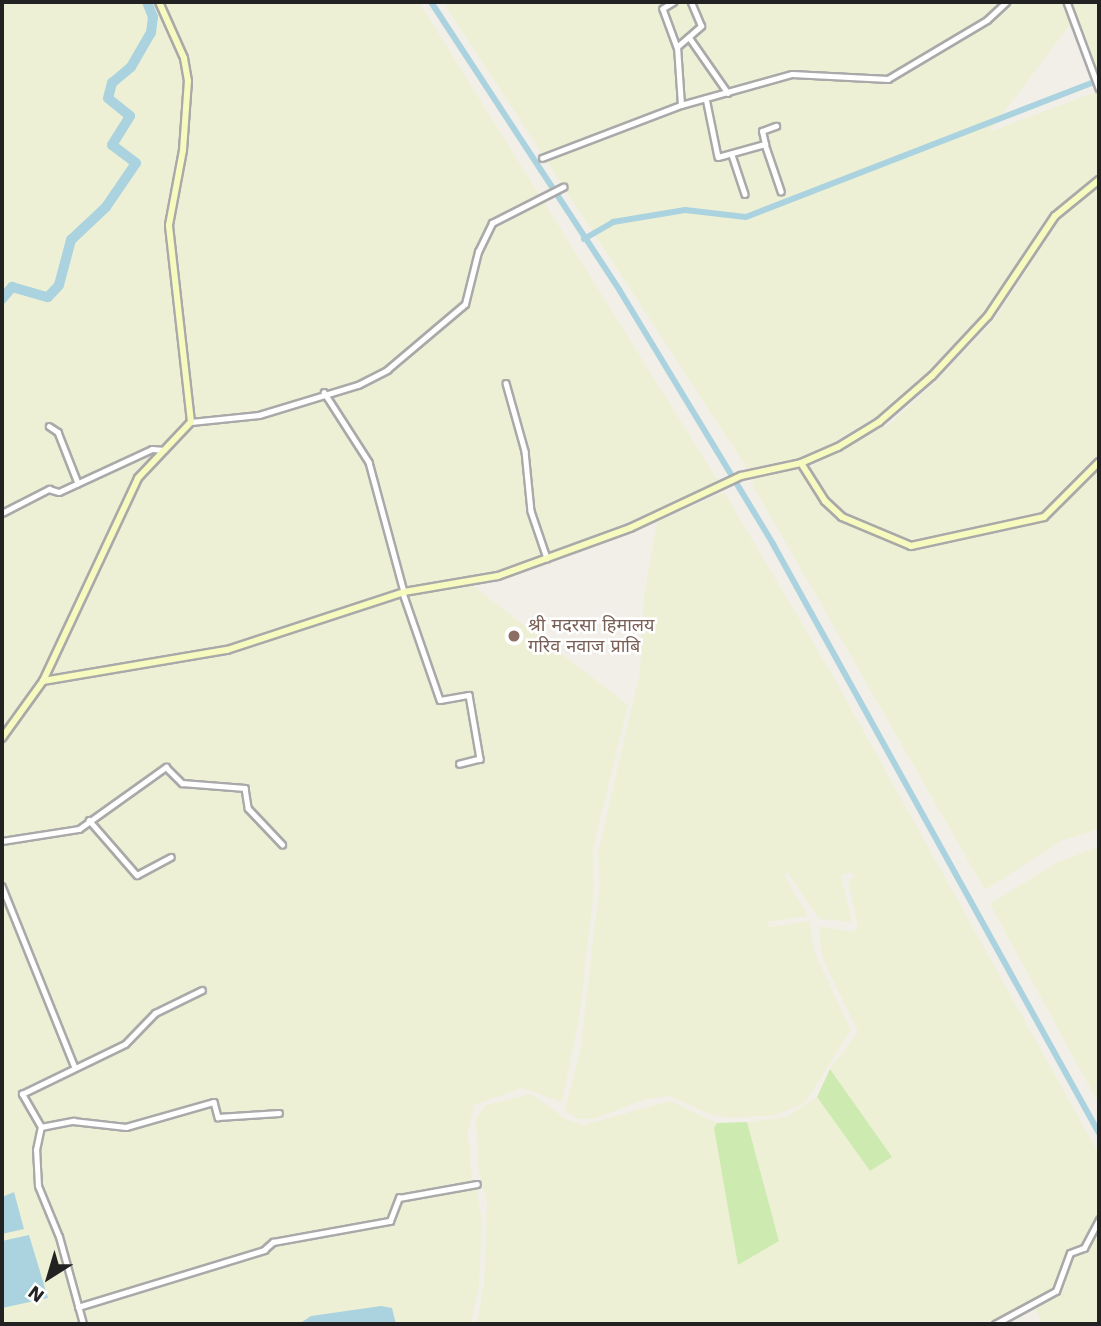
<!DOCTYPE html>
<meta charset="utf-8">
<style>
body{margin:0}
#map{position:relative;width:1101px;height:1326px;overflow:hidden;background:#f2efe9;font-family:"Work Sans","Noto Sans Devanagari",sans-serif}
div>[style]{position:absolute}
[style*='--x']{left:calc(var(--x)*1px);top:calc(var(--y)*1px);width:calc(var(--w)*1px);rotate:calc(var(--a)*1deg)}
.farmland>*{inset:0;background:#eef0d5}
.grass>*{inset:0;background:#cdebb0}
.water>*{inset:0;background:#aad3df}
.canal>*{height:6px;margin:-3px;padding:0 3px;transform-origin:3px;border-radius:3px;background:#aad3df}
.river>*{height:10px;margin:-5px;padding:0 5px;transform-origin:5px;border-radius:5px;background:#aad3df}
.roads{filter:drop-shadow(2px 0 #a9a9a9) drop-shadow(-2px 0 #a9a9a9) drop-shadow(0 2px #a9a9a9) drop-shadow(0 -2px #a9a9a9)}
.street>*{height:4.5px;margin:-2.25px;padding:0 2.25px;transform-origin:2.25px;border-radius:2.25px;background:#fff}
.secondary>*{height:6px;margin:-3px;padding:0 3px;transform-origin:3px;border-radius:3px;background:#f7fabf}
.dots>*{width:19px;height:19px;translate:-50% -50%;box-sizing:border-box;border:4px solid #fff;border-radius:50%}
span{translate:-50% -50%;white-space:nowrap;text-align:center;line-height:1.15;-webkit-text-stroke:5px #fff;paint-order:stroke}
.education-label{font-size:18px;color:#785e54}
.left{translate:0 -50%;text-align:left}
.frame{position:absolute;inset:0;border:4px solid #222;pointer-events:none}
.north{position:absolute;left:14px;top:1242px;width:70px;height:70px;-webkit-text-stroke:5px #fff;paint-order:stroke;rotate:217deg;font-size:19px;font-weight:700;line-height:28px;text-align:center;color:#222}
.north::after{content:'';display:block;margin:auto;width:24px;height:32px;background:#222;clip-path:polygon(50% 0,100% 100%,50% 72%,0 100%)}
</style>
<div id="map">
<div class="farmland">
<div style="clip-path:polygon(2px 2px,419px 2px,720px 484px,530px 562px,468px 582px,628px 705px,593px 849px,594px 889px,579px 1020px,562px 1102px,522px 1088px,474px 1105px,468px 1133px,472px 1181px,395px 1195px,389px 1218px,268px 1242px,258px 1250px,83px 1302px,74px 1306px,78px 1324px,2px 1324px)"></div>
<div style="clip-path:polygon(443px 2px,1099px 2px,1099px 75px,1075px 18px,989px 132px,1098px 91px,1099px 176px,1046px 218px,984px 316px,898px 404px,810px 456px,748px 470px)"></div>
<div style="clip-path:polygon(1099px 185px,1099px 458px,1041px 516px,909px 544px,842px 512px,818px 487px,808px 468px,892px 422px,936px 381px,994px 320px,1063px 214px)"></div>
<div style="clip-path:polygon(791px 468px,800px 468px,843px 519px,911px 548px,1037px 522px,1053px 516px,1099px 468px,1099px 829px,1061px 841px,985px 890px,752px 484px,753px 479px)"></div>
<div style="clip-path:polygon(724px 492px,829px 669px,1099px 1154px,1099px 1215px,1086px 1242px,1066px 1256px,1054px 1290px,1001px 1321px,477px 1324px,484px 1282px,487px 1205px,478px 1168px,476px 1119px,486px 1105px,531px 1094px,566px 1119px,584px 1125px,670px 1101px,717px 1123px,738px 1264px,779px 1241px,747px 1122px,786px 1117px,817px 1097px,870px 1171px,892px 1157px,830px 1069px,858px 1032px,821px 955px,819px 926px,852px 932px,858px 928px,848px 880px,856px 877px,850px 872px,841px 876px,852px 922px,819px 919px,787px 872px,784px 875px,808px 916px,768px 922px,769px 927px,810px 921px,814px 951px,851px 1030px,805px 1103px,776px 1115px,730px 1118px,709px 1114px,670px 1096px,646px 1099px,593px 1119px,579px 1119px,564px 1111px,580px 1053px,599px 888px,598px 852px,640px 672px,644px 595px,657px 522px)"></div>
<div style="clip-path:polygon(1099px 846px,1099px 1104px,990px 904px,1056px 863px)"></div>
<div style="clip-path:polygon(476px 1186px,482px 1221px,479px 1285px,471px 1324px,87px 1324px,83px 1310px,95px 1305px,263px 1255px,273px 1245px,393px 1222px,402px 1200px)"></div>
<div style="clip-path:polygon(1099px 1225px,1099px 1324px,1042px 1324px,1035px 1308px,1061px 1289px,1072px 1255px,1090px 1245px)"></div>
</div>
<div class="grass">
<div style="clip-path:polygon(830px 1069px,892px 1157px,870px 1171px,817px 1097px)"></div>
<div style="clip-path:polygon(747px 1122px,779px 1241px,738px 1265px,714px 1128px,717px 1123px)"></div>
</div>
<div class="water">
<div style="clip-path:polygon(14px 1192px,24px 1229px,2px 1234px,2px 1197px)"></div>
<div style="clip-path:polygon(29px 1235px,48px 1298px,2px 1308px,2px 1241px)"></div>
<div style="clip-path:polygon(381px 1306px,392px 1308px,396px 1324px,299px 1324px,311px 1316px)"></div>
</div>
<div class="canal">
<div style="--x:431;--y:2;--w:345;--a:56.8"></div>
<div style="--x:620;--y:291;--w:296;--a:58.8"></div>
<div style="--x:773;--y:544;--w:673;--a:61.04"></div>
<div style="--x:584;--y:239;--w:34;--a:-30"></div>
<div style="--x:613;--y:222;--w:73;--a:-9.5"></div>
<div style="--x:685;--y:210;--w:61;--a:6.5"></div>
<div style="--x:746;--y:217;--w:379;--a:-21.2"></div>
</div>
<div class="river">
<div style="--x:2;--y:299;--w:16;--a:-50"></div>
<div style="--x:12;--y:287;--w:37;--a:16"></div>
<div style="--x:48;--y:297;--w:16;--a:-47"></div>
<div style="--x:59;--y:285;--w:47;--a:-75.1"></div>
<div style="--x:71;--y:240;--w:48;--a:-43.3"></div>
<div style="--x:106;--y:207;--w:53;--a:-55.7"></div>
<div style="--x:136;--y:163;--w:30;--a:-143"></div>
<div style="--x:112;--y:145;--w:34;--a:-58"></div>
<div style="--x:130;--y:116;--w:28;--a:-141"></div>
<div style="--x:108;--y:98;--w:16;--a:-75"></div>
<div style="--x:112;--y:83;--w:25;--a:-40"></div>
<div style="--x:131;--y:67;--w:39;--a:-60"></div>
<div style="--x:151;--y:33;--w:16;--a:-83"></div>
<div style="--x:153;--y:17;--w:16;--a:-112"></div>
</div>
<div class="roads">
<div class="street">
<div style="--x:674;--y:2;--w:13;--a:148"></div>
<div style="--x:663;--y:9;--w:40;--a:69.8"></div>
<div style="--x:1067;--y:2;--w:92;--a:69.6"></div>
<div style="--x:689;--y:37;--w:68;--a:55.1"></div>
<div style="--x:706;--y:98;--w:60;--a:78.5"></div>
<div style="--x:718;--y:157;--w:49;--a:-15.5"></div>
<div style="--x:765;--y:144;--w:50;--a:71.2"></div>
<div style="--x:681;--y:105;--w:58;--a:-93.9"></div>
<div style="--x:677;--y:47;--w:32;--a:-41"></div>
<div style="--x:701;--y:26;--w:26;--a:-113"></div>
<div style="--x:765;--y:144;--w:13;--a:-103"></div>
<div style="--x:762;--y:131;--w:15;--a:-20"></div>
<div style="--x:732;--y:155;--w:41;--a:71.6"></div>
<div style="--x:542;--y:158;--w:149;--a:-20.9"></div>
<div style="--x:681;--y:105;--w:115;--a:-15.6"></div>
<div style="--x:792;--y:74;--w:96;--a:3"></div>
<div style="--x:888;--y:79;--w:115;--a:-30.8"></div>
<div style="--x:987;--y:20;--w:26;--a:-43"></div>
<div style="--x:506;--y:383;--w:71;--a:74.4"></div>
<div style="--x:525;--y:451;--w:60;--a:84.3"></div>
<div style="--x:531;--y:511;--w:50;--a:71.2"></div>
<div style="--x:324;--y:392;--w:83;--a:57.3"></div>
<div style="--x:369;--y:462;--w:135;--a:74.9"></div>
<div style="--x:191;--y:422;--w:68;--a:-5.9"></div>
<div style="--x:259;--y:415;--w:103;--a:-16.9"></div>
<div style="--x:358;--y:385;--w:33;--a:-27"></div>
<div style="--x:387;--y:370;--w:102;--a:-40.2"></div>
<div style="--x:465;--y:304;--w:54;--a:-76"></div>
<div style="--x:478;--y:252;--w:32;--a:-64"></div>
<div style="--x:492;--y:223;--w:80;--a:-26.9"></div>
<div style="--x:49;--y:426;--w:11;--a:34"></div>
<div style="--x:58;--y:432;--w:55;--a:68.6"></div>
<div style="--x:2;--y:513;--w:53;--a:-27.1"></div>
<div style="--x:49;--y:489;--w:10;--a:17"></div>
<div style="--x:59;--y:492;--w:102;--a:-24.8"></div>
<div style="--x:152;--y:449;--w:12;--a:5"></div>
<div style="--x:403;--y:593;--w:113;--a:70.9"></div>
<div style="--x:440;--y:700;--w:29;--a:-10"></div>
<div style="--x:469;--y:695;--w:65;--a:80.2"></div>
<div style="--x:480;--y:759;--w:21;--a:166"></div>
<div style="--x:89;--y:820;--w:73;--a:48.9"></div>
<div style="--x:137;--y:875;--w:38;--a:-28"></div>
<div style="--x:2;--y:841;--w:78;--a:-8.9"></div>
<div style="--x:79;--y:829;--w:107;--a:-35.5"></div>
<div style="--x:166;--y:767;--w:23;--a:45"></div>
<div style="--x:182;--y:783;--w:63;--a:4.5"></div>
<div style="--x:245;--y:788;--w:20;--a:81"></div>
<div style="--x:248;--y:808;--w:50;--a:46.6"></div>
<div style="--x:2;--y:886;--w:196;--a:68.1"></div>
<div style="--x:41;--y:1127;--w:33;--a:-11"></div>
<div style="--x:73;--y:1121;--w:53;--a:6.5"></div>
<div style="--x:126;--y:1127;--w:91;--a:-15.9"></div>
<div style="--x:214;--y:1102;--w:16;--a:75"></div>
<div style="--x:218;--y:1117;--w:61;--a:-3.8"></div>
<div style="--x:78;--y:1307;--w:195;--a:-17"></div>
<div style="--x:264;--y:1250;--w:12;--a:-42"></div>
<div style="--x:273;--y:1242;--w:119;--a:-10.2"></div>
<div style="--x:390;--y:1221;--w:25;--a:-69"></div>
<div style="--x:399;--y:1198;--w:79;--a:-10.2"></div>
<div style="--x:83;--y:1324;--w:90;--a:-105.4"></div>
<div style="--x:59;--y:1237;--w:55;--a:-112.4"></div>
<div style="--x:38;--y:1186;--w:36;--a:-93"></div>
<div style="--x:36;--y:1150;--w:24;--a:-78"></div>
<div style="--x:41;--y:1127;--w:38;--a:-120"></div>
<div style="--x:22;--y:1094;--w:114;--a:-25.9"></div>
<div style="--x:125;--y:1044;--w:43;--a:-45.9"></div>
<div style="--x:155;--y:1013;--w:52;--a:-26.1"></div>
<div style="--x:995;--y:1324;--w:69;--a:-28.4"></div>
<div style="--x:1056;--y:1291;--w:40;--a:-69.8"></div>
<div style="--x:1070;--y:1253;--w:15;--a:-20"></div>
<div style="--x:1084;--y:1248;--w:32;--a:-62"></div>
</div>
<div class="secondary">
<div style="--x:801;--y:463;--w:45;--a:57.7"></div>
<div style="--x:825;--y:501;--w:23;--a:43"></div>
<div style="--x:842;--y:517;--w:75;--a:22.8"></div>
<div style="--x:911;--y:546;--w:136;--a:-12.3"></div>
<div style="--x:1044;--y:517;--w:78;--a:-45"></div>
<div style="--x:43;--y:681;--w:224;--a:-64.9"></div>
<div style="--x:138;--y:478;--w:77;--a:-46.6"></div>
<div style="--x:191;--y:422;--w:198;--a:-96.4"></div>
<div style="--x:169;--y:225;--w:76;--a:-79.4"></div>
<div style="--x:183;--y:150;--w:69;--a:-85.9"></div>
<div style="--x:188;--y:81;--w:23;--a:-100"></div>
<div style="--x:184;--y:58;--w:61;--a:-114.1"></div>
<div style="--x:2;--y:738;--w:70;--a:-54.3"></div>
<div style="--x:43;--y:681;--w:187;--a:-9.6"></div>
<div style="--x:227;--y:650;--w:186;--a:-18.1"></div>
<div style="--x:404;--y:592;--w:95;--a:-9.7"></div>
<div style="--x:498;--y:576;--w:140;--a:-20"></div>
<div style="--x:630;--y:528;--w:123;--a:-25.1"></div>
<div style="--x:741;--y:476;--w:61;--a:-12.2"></div>
<div style="--x:801;--y:463;--w:40;--a:-23.4"></div>
<div style="--x:838;--y:447;--w:48;--a:-31.4"></div>
<div style="--x:879;--y:422;--w:70;--a:-41"></div>
<div style="--x:932;--y:376;--w:82;--a:-47"></div>
<div style="--x:988;--y:316;--w:120;--a:-56.2"></div>
<div style="--x:1055;--y:216;--w:57;--a:-39.3"></div>
</div>
</div>
<div class="dots">
<div style="left:514px;top:636px;background:#8d6e63"></div>
</div>
<div class="education-label">
<span class="left" style="left:528px;top:636px">श्री मदरसा हिमालय<br>गरिव नवाज प्राबि</span>
</div>
<div class="frame"></div>
<div class="north">N</div>
</div>
